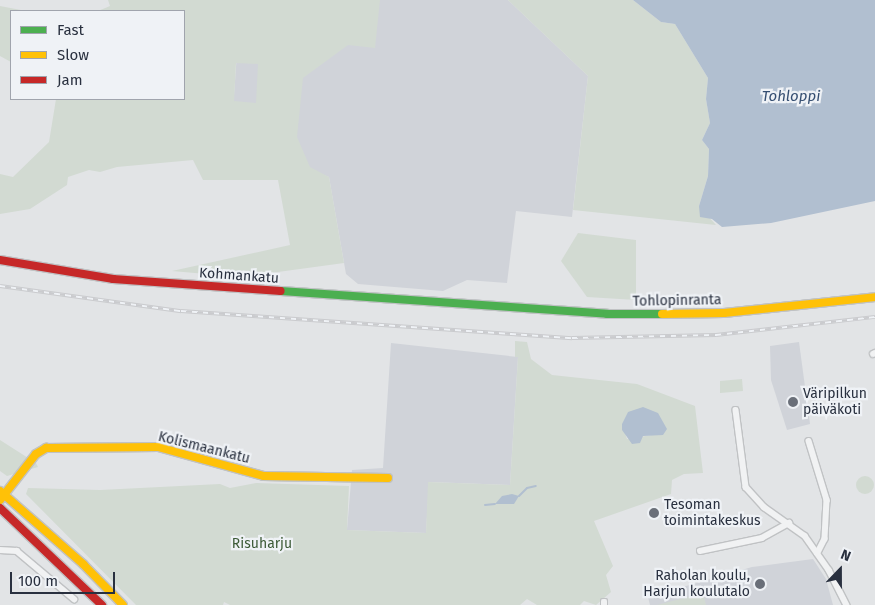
<!DOCTYPE html>
<meta charset="utf-8">
<style>
body{margin:0}
#map{position:relative;width:875px;height:605px;overflow:hidden;background:#e2e4e6;font-family:"Fira Sans",sans-serif}
div>[style]{position:absolute}
[style*='--x']{left:calc(var(--x)*1px);top:calc(var(--y)*1px);width:calc(var(--w)*1px);rotate:calc(var(--a)*1deg)}
.built>*{inset:0;background:#d0d3d9}
.green>*{inset:0;background:#d2dad2}
.round{border-radius:50%}
.water>*{inset:0;background:#b1bfd0}
.stream>*{height:2px;margin:-1px;padding:0 1px;transform-origin:1px;border-radius:1px;background:#b1bfd0}
.roads{filter:drop-shadow(1px 0 #c0c2c4) drop-shadow(-1px 0 #c0c2c4) drop-shadow(0 1px #c0c2c4) drop-shadow(0 -1px #c0c2c4)}
.street>*{height:5.5px;margin:-2.75px;padding:0 2.75px;transform-origin:2.75px;border-radius:2.75px;background:#f1f2f3}
.fast>*{height:8px;margin:-4px;padding:0 4px;transform-origin:4px;border-radius:4px;background:#4caf50}
.slow>*{height:8px;margin:-4px;padding:0 4px;transform-origin:4px;border-radius:4px;background:#ffc107}
.jam>*{height:8px;margin:-4px;padding:0 4px;transform-origin:4px;border-radius:4px;background:#c62828}
.rail>*{height:4px;margin-top:-2px;transform-origin:0;background:repeating-linear-gradient(90deg,#eff2f6 0 5.5px,#cacbce 0 11px);box-sizing:border-box;border-block:1px solid #cacbce}
.dots>*{width:14px;height:14px;translate:-50% -50%;box-sizing:border-box;border:2px solid #eff2f6;border-radius:50%}
span{translate:-50% -50%;white-space:nowrap;text-align:center;line-height:1.15;-webkit-text-stroke:4.5px #eff2f6;paint-order:stroke}
.street-label{font-size:14px;color:#29303f}
.poi-label{font-size:14px;color:#29303f}
.left{translate:0 -50%;text-align:left}
.right{translate:-100% -50%;text-align:right}
.park-label{font-size:14px;color:#3c5a37}
.water-label{font-size:15px;color:#354e71;font-style:italic}
.legend{position:absolute;left:10px;top:10px;width:175px;height:90px;box-sizing:border-box;background:#eff2f6;border:1px solid #a0a4ad;margin:0;padding:6px 9px;list-style:none;font-size:15px;color:#29303f}
.legend li{display:flex;align-items:center;gap:10px;height:25px}
.legend b{width:25px;border:1px solid #a0a4ad}
.north{position:absolute;left:815px;top:545px;width:50px;height:50px;-webkit-text-stroke:4px #eff2f6;paint-order:stroke;rotate:22deg;font-size:14px;font-weight:700;line-height:20px;text-align:center;color:#29303f}
.north::after{content:'';display:block;margin:auto;width:18px;height:22px;background:#29303f;clip-path:polygon(50% 0,100% 100%,50% 72%,0 100%)}
.scale{position:absolute;left:10px;top:572px;width:105px;height:22px;box-sizing:border-box;border:2px solid #29303f;border-top:0;padding-left:6px;font-size:15px;line-height:18px;white-space:nowrap;color:#29303f;-webkit-text-stroke:4px #eff2f6;paint-order:stroke}
</style>
<div id="map">
<div class="built">
<div style="clip-path:polygon(247px 0,508px 0,588px 76px,572px 217px,516px 211px,507px 283px,467px 280px,443px 291px,358px 284px,346px 274px,329px 177px,231px 138px,240px 10px)"></div>
<div style="clip-path:polygon(799px 342px,810px 424px,787px 430px,771px 380px,770px 346px)"></div>
<div style="clip-path:polygon(391px 343px,518px 357px,510px 485px,429px 482px,426px 533px,347px 530px,352px 470px,383px 468px)"></div>
<div style="clip-path:polygon(813px 559px,826px 579px,833px 605px,650px 605px,648px 597px,752px 567px)"></div>
</div>
<div class="green">
<div style="clip-path:polygon(evenodd,108px 0,380px 0,375px 48px,348px 45px,303px 78px,297px 137px,310px 167px,329px 177px,344px 263px,241px 277px,172px 271px,290px 245px,278px 180px,203px 180px,193px 160px,117px 167px,100px 172px,89px 170px,68px 177px,67px 185px,30px 209px,0 214px,0 174px,13px 177px,49px 142px,56px 99px,184px 99px,184px 11px,98px 11px,110px 6px,108px 0,236px 63px,258px 64px,256px 103px,234px 101px,236px 63px)"></div>
<div style="clip-path:polygon(508px 0,633px 0,661px 22px,675px 24px,708px 78px,706px 99px,710px 123px,702px 140px,709px 149px,708px 176px,699px 206px,716px 225px,573px 210px,588px 76px)"></div>
<div style="clip-path:polygon(0 6px,26px 11px,11px 11px,11px 62px,0 56px)"></div>
<div style="clip-path:polygon(578px 233px,636px 240px,636px 300px,587px 297px,561px 261px)"></div>
<div style="clip-path:polygon(evenodd,515px 341px,527px 342px,531px 359px,552px 375px,637px 384px,695px 406px,703px 473px,684px 474px,672px 480px,671px 494px,594px 521px,613px 566px,606px 575px,611px 592px,596px 605px,584px 601px,580px 605px,537px 605px,527px 599px,520px 605px,230px 605px,224px 602px,223px 605px,136px 605px,26px 494px,28px 488px,100px 490px,220px 484px,230px 488px,256px 483px,349px 486px,347px 530px,426px 533px,428px 482px,510px 485px,518px 357px,515px 357px,515px 341px,622px 424px,652px 435px,627px 439px,622px 424px)"></div>
<div style="clip-path:polygon(742px 379px,743px 391px,720px 393px,720px 381px)"></div>
<div style="clip-path:polygon(0 440px,36px 463px,38px 467px,7px 476px,0 471px)"></div>
<div class="round" style="left:856px;top:476px;width:18px;height:18px"></div>
<div style="clip-path:polygon(703px 593px,706px 605px,657px 605px)"></div>
</div>
<div class="water">
<div style="clip-path:polygon(633px 0,875px 0,875px 201px,771px 223px,722px 227px,712px 219px,700px 217px,699px 206px,708px 176px,709px 149px,702px 140px,710px 123px,706px 99px,708px 78px,675px 24px,661px 22px)"></div>
<div style="clip-path:polygon(643px 407px,658px 413px,667px 429px,663px 435px,643px 436px,640px 443px,632px 444px,622px 430px,622px 424px,628px 412px)"></div>
<div style="clip-path:polygon(512px 494px,519px 496px,514px 504px,495px 504px,502px 496px)"></div>
</div>
<div class="stream">
<div style="--x:519;--y:496;--w:11;--a:-45"></div>
<div style="--x:527;--y:488;--w:9;--a:-13"></div>
<div style="--x:485;--y:505;--w:10;--a:-6"></div>
</div>
<div class="roads">
<div class="street">
<div style="--x:873;--y:354;--w:2;--a:-27"></div>
<div style="--x:736;--y:410;--w:78;--a:82.6"></div>
<div style="--x:746;--y:487;--w:27;--a:48"></div>
<div style="--x:764;--y:507;--w:50;--a:35.3"></div>
<div style="--x:805;--y:536;--w:42;--a:54.8"></div>
<div style="--x:829;--y:570;--w:39;--a:63"></div>
<div style="--x:809;--y:441;--w:62;--a:73"></div>
<div style="--x:827;--y:500;--w:39;--a:93"></div>
<div style="--x:825;--y:539;--w:16;--a:117"></div>
<div style="--x:0;--y:550;--w:17;--a:3"></div>
<div style="--x:17;--y:551;--w:75;--a:40.1"></div>
<div style="--x:700;--y:551;--w:63;--a:-11.8"></div>
<div style="--x:762;--y:538;--w:31;--a:-29"></div>
<div style="--x:604;--y:605;--w:3;--a:-90"></div>
</div>
<div class="fast">
<div style="--x:281;--y:291;--w:327;--a:4"></div>
<div style="--x:607;--y:314;--w:55;--a:0"></div>
</div>
<div class="slow">
<div style="--x:662;--y:314;--w:62;--a:-0.9"></div>
<div style="--x:724;--y:313;--w:152;--a:-6"></div>
<div style="--x:0;--y:491;--w:111;--a:41.3"></div>
<div style="--x:83;--y:564;--w:57;--a:45.7"></div>
<div style="--x:0;--y:500;--w:58;--a:-52"></div>
<div style="--x:36;--y:454;--w:12;--a:-31"></div>
<div style="--x:46;--y:448;--w:112;--a:-0.5"></div>
<div style="--x:158;--y:447;--w:110;--a:15.3"></div>
<div style="--x:264;--y:476;--w:124;--a:0.9"></div>
</div>
<div class="jam">
<div style="--x:0;--y:260;--w:115;--a:9.5"></div>
<div style="--x:113;--y:279;--w:168;--a:4.1"></div>
<div style="--x:0;--y:508;--w:141;--a:43.6"></div>
</div>
</div>
<div class="rail">
<div style="--x:0;--y:286;--w:183;--a:7.9"></div>
<div style="--x:181;--y:311;--w:392;--a:4"></div>
<div style="--x:572;--y:338;--w:144;--a:-1.2"></div>
<div style="--x:716;--y:335;--w:160;--a:-6.5"></div>
</div>
<div class="dots">
<div style="left:793px;top:402px;background:#6a6f79"></div>
<div style="left:654px;top:513px;background:#6a6f79"></div>
<div style="left:760px;top:584px;background:#6a6f79"></div>
</div>
<div class="street-label">
<span style="left:239px;top:276px;rotate:4deg">Kohmankatu</span>
<span style="left:677px;top:301px;rotate:-1deg">Tohlopinranta</span>
<span style="left:204px;top:448px;rotate:14deg">Kolismaankatu</span>
</div>
<div class="poi-label">
<span class="left" style="left:803px;top:402px">Väripilkun<br>päiväkoti</span>
<span class="left" style="left:664px;top:513px">Tesoman<br>toimintakeskus</span>
<span class="right" style="left:750px;top:584px">Raholan koulu,<br>Harjun koulutalo</span>
</div>
<div class="park-label">
<span style="left:262px;top:544px">Risuharju</span>
</div>
<div class="water-label">
<span style="left:791px;top:97px">Tohloppi</span>
</div>
<ul class="legend">
<li><b style="height:6px;background:#4caf50"></b>Fast</li>
<li><b style="height:6px;background:#ffc107"></b>Slow</li>
<li><b style="height:6px;background:#c62828"></b>Jam</li>
</ul>
<div class="north">N</div>
<div class="scale">100 m</div>
</div>
